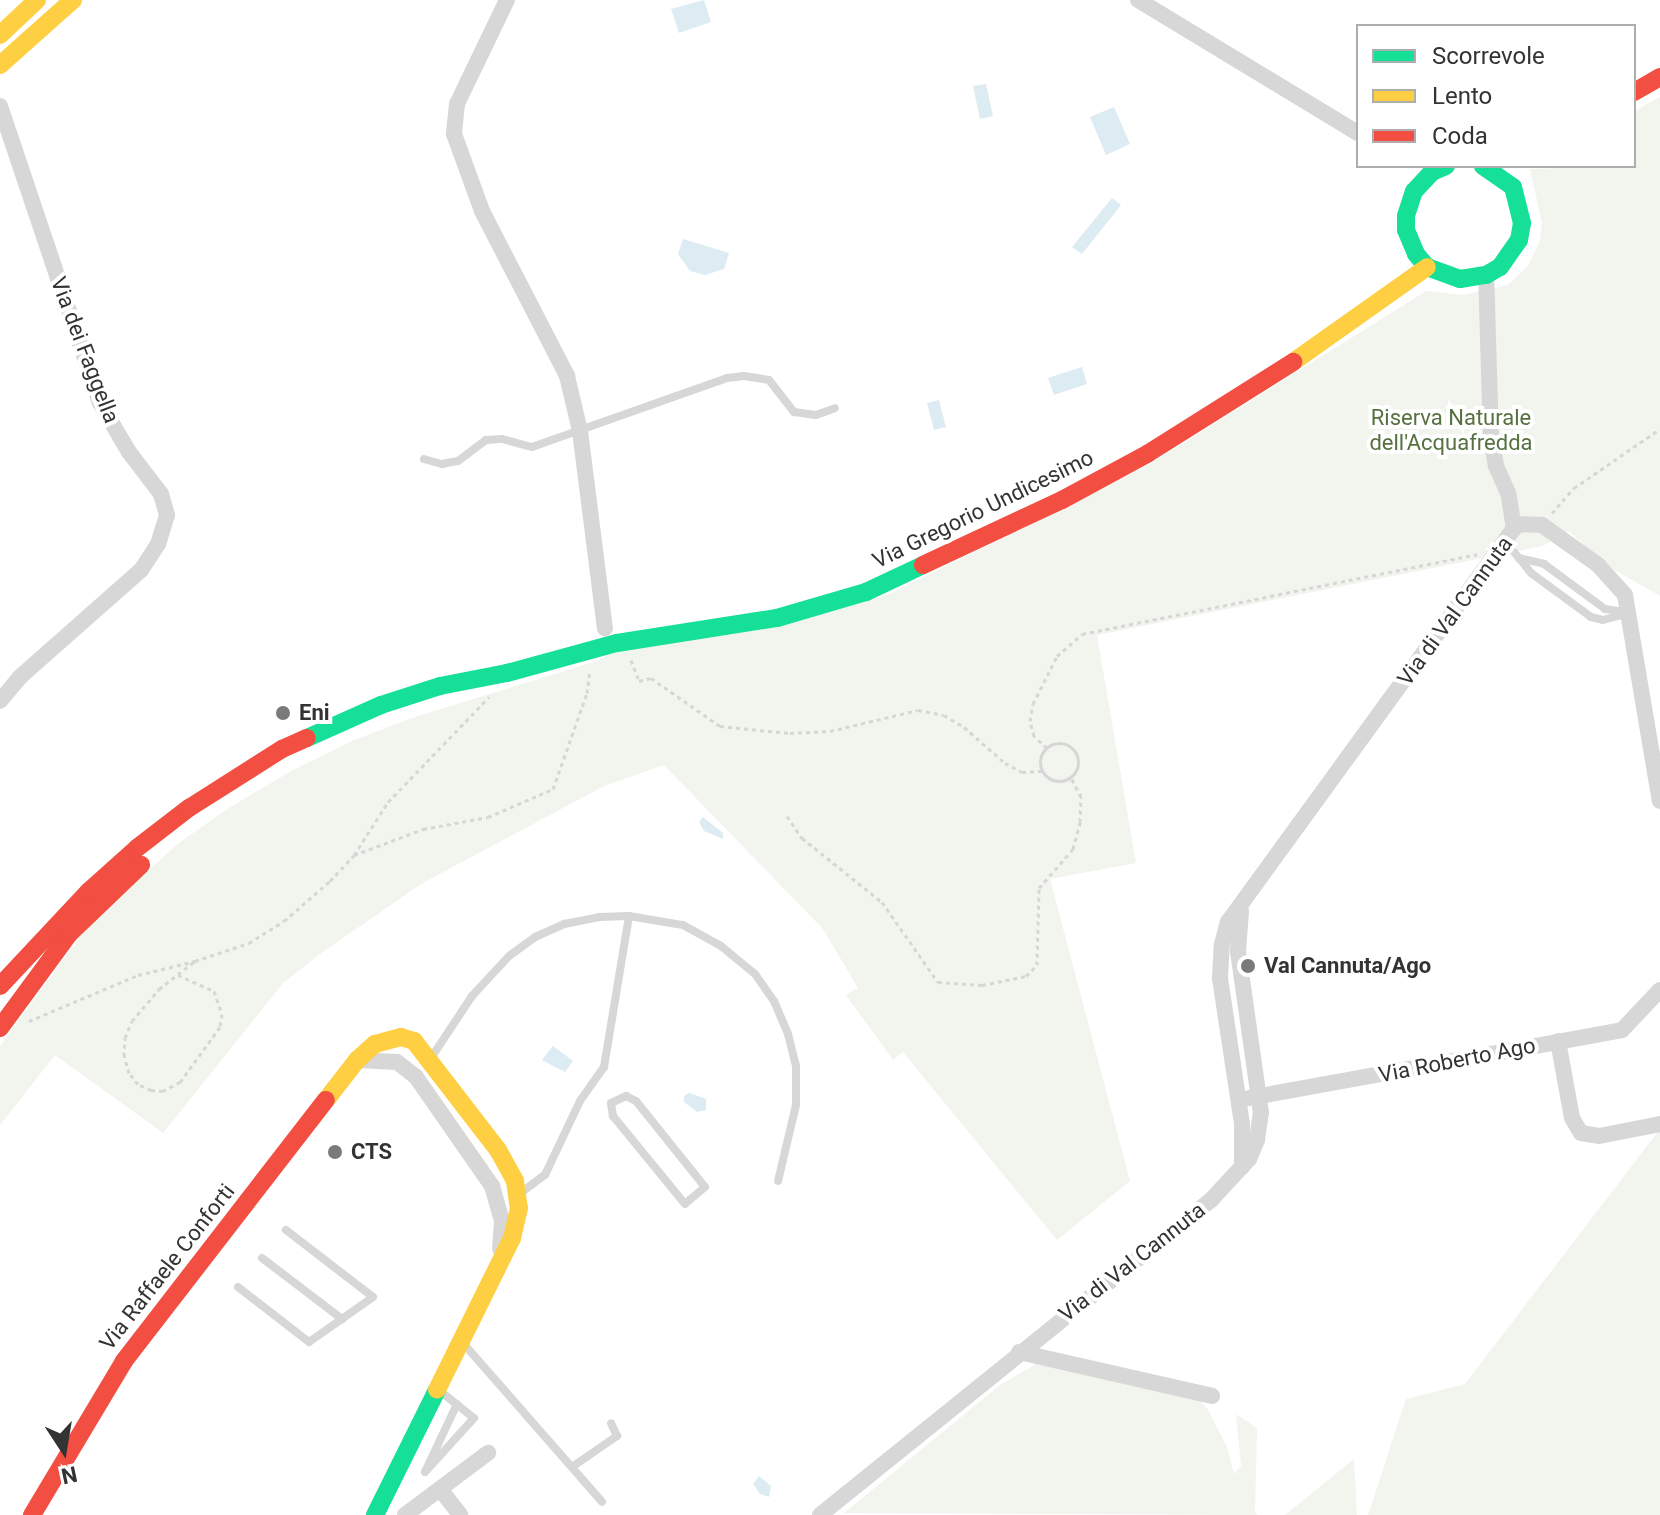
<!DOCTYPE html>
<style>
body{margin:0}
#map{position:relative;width:1660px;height:1515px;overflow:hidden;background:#fff;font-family:Roboto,sans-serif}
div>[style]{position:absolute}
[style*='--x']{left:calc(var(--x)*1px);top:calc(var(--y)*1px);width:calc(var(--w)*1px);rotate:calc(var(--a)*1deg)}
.green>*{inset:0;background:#f1f5ed}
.water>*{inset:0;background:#ddebf3}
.path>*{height:3px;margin-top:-1.5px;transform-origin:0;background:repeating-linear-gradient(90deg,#d6d6d6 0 4px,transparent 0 8px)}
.path>.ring{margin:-1.5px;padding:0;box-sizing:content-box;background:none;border:3px solid #d6d6d6;border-radius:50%}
.lane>*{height:8px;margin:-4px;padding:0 4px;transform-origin:4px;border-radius:4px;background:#d7d7d7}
.street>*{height:16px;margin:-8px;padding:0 8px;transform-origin:8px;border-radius:8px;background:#d7d7d7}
.fast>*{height:18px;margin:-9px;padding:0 9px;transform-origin:9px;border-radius:9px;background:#16e098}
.slow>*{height:18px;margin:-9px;padding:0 9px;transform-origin:9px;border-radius:9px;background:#ffcf43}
.jam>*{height:18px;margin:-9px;padding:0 9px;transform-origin:9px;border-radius:9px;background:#f24e42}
.dots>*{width:22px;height:22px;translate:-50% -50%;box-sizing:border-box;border:4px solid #fff;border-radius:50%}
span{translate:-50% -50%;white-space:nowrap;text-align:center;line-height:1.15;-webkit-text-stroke:8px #fff;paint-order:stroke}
.street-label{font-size:22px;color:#333}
.park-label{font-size:22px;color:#56703f}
.poi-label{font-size:22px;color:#333;font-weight:700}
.left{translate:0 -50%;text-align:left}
.legend{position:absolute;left:1356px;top:24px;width:280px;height:144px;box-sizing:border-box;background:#fff;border:2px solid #adadad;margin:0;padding:10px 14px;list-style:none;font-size:24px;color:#333}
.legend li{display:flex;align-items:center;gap:16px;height:40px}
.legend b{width:40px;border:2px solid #adadad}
.north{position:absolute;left:24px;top:1411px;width:80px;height:80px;-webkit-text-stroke:6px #fff;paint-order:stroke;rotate:168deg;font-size:22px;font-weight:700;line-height:32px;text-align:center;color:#333}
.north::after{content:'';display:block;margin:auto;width:28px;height:36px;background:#333;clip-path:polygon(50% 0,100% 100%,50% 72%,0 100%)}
</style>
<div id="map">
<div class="green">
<div style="clip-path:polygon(1660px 97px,1660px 596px,1611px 568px,1568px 531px,1543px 546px,1097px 635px,1136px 863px,1050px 879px,1130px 1181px,1057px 1240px,903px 1052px,893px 1060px,846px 995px,858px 988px,823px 929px,664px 765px,604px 786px,421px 884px,320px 954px,283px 983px,163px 1133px,55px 1055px,0 1125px,0 1046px,13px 1028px,80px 937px,113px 901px,179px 843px,227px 809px,293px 770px,352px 741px,418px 716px,597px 661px,619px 650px,813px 617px,889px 594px,1001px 539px,1150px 464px,1426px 291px,1463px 295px,1508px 285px,1528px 266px,1540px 240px,1542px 223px,1530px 169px,1634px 166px,1634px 111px)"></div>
<div style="clip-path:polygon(1660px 1129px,1660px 1515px,1368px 1515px,1406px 1399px,1465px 1384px)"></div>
<div style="clip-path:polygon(1036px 1364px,1196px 1397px,1207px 1408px,1227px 1447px,1234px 1474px,1241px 1466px,1236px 1414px,1257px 1428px,1255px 1513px,1258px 1515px,844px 1513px,1000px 1385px)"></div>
<div style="clip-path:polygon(1354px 1459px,1357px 1515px,1285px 1515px)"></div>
</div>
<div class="water">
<div style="clip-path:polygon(704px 0,711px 22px,679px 33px,671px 9px)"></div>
<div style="clip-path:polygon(986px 84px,993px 116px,980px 119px,973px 86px)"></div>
<div style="clip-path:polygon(1114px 107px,1130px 144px,1106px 155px,1090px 117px)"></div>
<div style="clip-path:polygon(1112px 198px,1121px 205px,1082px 254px,1072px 247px)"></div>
<div style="clip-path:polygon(683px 239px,729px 253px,724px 269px,705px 275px,690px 271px,678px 254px)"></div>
<div style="clip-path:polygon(1082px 367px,1087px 384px,1054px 395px,1048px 378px)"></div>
<div style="clip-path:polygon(939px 400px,946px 427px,934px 430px,927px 403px)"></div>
<div style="clip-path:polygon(703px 817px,723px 833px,723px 839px,704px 831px,699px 822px)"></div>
<div style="clip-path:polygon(553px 1046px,573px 1061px,565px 1072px,542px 1060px)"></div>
<div style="clip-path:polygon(689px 1093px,706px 1099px,706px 1110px,697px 1112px,684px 1102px,684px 1096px)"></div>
<div style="clip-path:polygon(759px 1476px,771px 1486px,769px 1497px,760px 1494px,753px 1484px)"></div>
</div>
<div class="path">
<div style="--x:1552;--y:513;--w:33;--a:-49"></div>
<div style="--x:1574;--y:488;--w:104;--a:-34.5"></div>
<div style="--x:631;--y:660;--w:22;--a:69"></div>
<div style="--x:639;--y:681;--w:12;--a:-14"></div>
<div style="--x:651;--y:678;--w:84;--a:34.8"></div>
<div style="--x:720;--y:726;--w:70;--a:5.7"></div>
<div style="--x:790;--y:733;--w:40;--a:-2.9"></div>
<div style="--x:830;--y:731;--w:90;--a:-13.4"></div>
<div style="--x:918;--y:710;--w:26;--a:11"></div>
<div style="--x:944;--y:715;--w:23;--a:31"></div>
<div style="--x:964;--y:727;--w:55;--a:41.3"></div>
<div style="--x:1005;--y:763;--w:19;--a:28"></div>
<div style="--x:1022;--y:772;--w:20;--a:-3"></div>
<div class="ring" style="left:1040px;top:743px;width:35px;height:35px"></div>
<div style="--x:1047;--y:748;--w:18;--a:-137"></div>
<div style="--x:1034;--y:736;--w:16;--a:-105"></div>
<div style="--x:1030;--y:721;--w:17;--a:-80"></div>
<div style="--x:1033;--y:704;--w:54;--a:-63.4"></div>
<div style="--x:1057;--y:656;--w:33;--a:-41"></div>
<div style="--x:1082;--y:634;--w:403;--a:-11.4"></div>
<div style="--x:787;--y:816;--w:27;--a:56"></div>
<div style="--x:802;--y:838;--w:102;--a:38.7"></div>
<div style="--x:882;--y:902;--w:98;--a:55"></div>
<div style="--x:938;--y:982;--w:44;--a:3.9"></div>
<div style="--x:982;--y:985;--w:45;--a:-11.6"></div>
<div style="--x:1026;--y:976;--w:16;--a:-45"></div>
<div style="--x:1037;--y:965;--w:77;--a:-88.5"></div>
<div style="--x:1039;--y:888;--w:52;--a:-48.9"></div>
<div style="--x:1073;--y:849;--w:28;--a:-75"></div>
<div style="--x:1080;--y:822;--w:25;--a:-88"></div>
<div style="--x:1081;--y:797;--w:22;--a:-117"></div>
<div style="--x:354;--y:855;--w:74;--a:-20.6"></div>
<div style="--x:423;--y:829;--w:66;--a:-10.5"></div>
<div style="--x:488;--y:817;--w:71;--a:-23.3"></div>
<div style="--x:553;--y:789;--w:102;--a:-70.5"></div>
<div style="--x:587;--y:693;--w:23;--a:-83"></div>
<div style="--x:178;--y:975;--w:39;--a:24"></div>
<div style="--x:214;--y:991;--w:24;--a:71"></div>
<div style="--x:222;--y:1014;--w:13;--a:99"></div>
<div style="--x:220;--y:1027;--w:68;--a:126"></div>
<div style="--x:180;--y:1082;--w:19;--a:152"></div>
<div style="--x:163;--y:1091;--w:12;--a:-175"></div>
<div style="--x:151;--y:1090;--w:14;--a:-155"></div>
<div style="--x:138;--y:1084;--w:14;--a:-129"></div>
<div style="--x:129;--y:1073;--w:18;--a:-106"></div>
<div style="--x:124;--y:1056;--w:18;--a:-87"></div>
<div style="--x:125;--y:1038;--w:18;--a:-68"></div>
<div style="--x:132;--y:1021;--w:42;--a:-49.8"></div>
<div style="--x:159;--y:989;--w:46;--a:-37.9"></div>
<div style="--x:29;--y:1021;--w:118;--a:-22.9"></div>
<div style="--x:138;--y:975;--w:59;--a:-13.8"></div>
<div style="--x:195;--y:961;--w:57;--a:-18.4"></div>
<div style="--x:249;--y:943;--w:41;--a:-32.2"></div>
<div style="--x:284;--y:921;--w:61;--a:-41"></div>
<div style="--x:330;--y:881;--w:35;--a:-47"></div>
<div style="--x:354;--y:855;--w:63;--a:-57.3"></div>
<div style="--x:388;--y:802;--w:146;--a:-46.1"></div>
</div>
<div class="lane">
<div style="--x:424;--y:459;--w:19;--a:16"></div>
<div style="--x:442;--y:464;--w:16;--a:-11"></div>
<div style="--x:458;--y:461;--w:35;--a:-37"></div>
<div style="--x:486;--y:440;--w:16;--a:-4"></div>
<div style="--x:502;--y:439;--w:31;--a:15"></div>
<div style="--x:532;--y:447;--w:207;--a:-19.5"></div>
<div style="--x:727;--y:378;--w:17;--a:-7"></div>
<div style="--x:744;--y:376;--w:25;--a:9"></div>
<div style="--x:769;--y:380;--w:41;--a:52"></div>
<div style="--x:794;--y:412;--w:22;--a:8"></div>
<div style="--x:816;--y:415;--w:20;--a:-20"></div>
<div style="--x:1506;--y:543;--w:20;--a:49"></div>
<div style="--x:1519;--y:558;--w:26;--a:13"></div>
<div style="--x:1544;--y:564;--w:76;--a:36.4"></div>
<div style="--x:1605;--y:609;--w:25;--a:9"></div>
<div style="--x:1519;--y:558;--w:19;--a:51"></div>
<div style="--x:1531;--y:573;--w:74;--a:36.3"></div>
<div style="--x:1591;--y:617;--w:12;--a:14"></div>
<div style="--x:1603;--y:620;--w:24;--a:-15"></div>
<div style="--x:433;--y:1055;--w:71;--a:-56.5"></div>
<div style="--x:472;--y:996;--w:54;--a:-47.2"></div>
<div style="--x:509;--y:956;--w:32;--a:-36"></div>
<div style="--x:535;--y:937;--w:32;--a:-24"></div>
<div style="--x:564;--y:924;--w:36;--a:-11"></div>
<div style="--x:599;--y:917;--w:30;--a:-2"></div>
<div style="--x:629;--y:916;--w:55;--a:9.5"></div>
<div style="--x:683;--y:925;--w:43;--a:28.9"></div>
<div style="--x:721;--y:946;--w:44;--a:39.5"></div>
<div style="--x:755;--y:974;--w:33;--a:55"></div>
<div style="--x:774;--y:1001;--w:36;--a:67"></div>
<div style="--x:788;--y:1034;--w:33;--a:76"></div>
<div style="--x:796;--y:1066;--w:39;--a:90"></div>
<div style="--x:796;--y:1105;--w:78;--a:103.3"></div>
<div style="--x:626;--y:1096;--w:11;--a:27"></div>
<div style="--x:636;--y:1101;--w:110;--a:51.3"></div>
<div style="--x:705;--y:1187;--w:26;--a:140"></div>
<div style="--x:685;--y:1204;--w:114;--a:-129.3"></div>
<div style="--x:613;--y:1116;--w:13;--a:-99"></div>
<div style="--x:611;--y:1103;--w:17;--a:-25"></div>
<div style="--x:518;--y:1195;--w:34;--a:-37"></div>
<div style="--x:545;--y:1175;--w:82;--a:-64.7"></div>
<div style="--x:580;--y:1101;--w:42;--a:-54.8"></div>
<div style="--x:604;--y:1067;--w:153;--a:-80.6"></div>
<div style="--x:262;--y:1258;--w:101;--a:37.3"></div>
<div style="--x:238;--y:1287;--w:90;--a:37.8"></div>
<div style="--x:309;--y:1342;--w:78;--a:-35.1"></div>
<div style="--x:373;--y:1297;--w:110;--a:-142.4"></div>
<div style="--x:463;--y:1343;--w:211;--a:48.8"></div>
<div style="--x:440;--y:1391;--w:43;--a:38.5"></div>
<div style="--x:474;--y:1418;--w:73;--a:132.2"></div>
<div style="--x:425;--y:1472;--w:75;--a:-64.8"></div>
<div style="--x:572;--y:1467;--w:55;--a:-34.6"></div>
<div style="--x:617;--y:1436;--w:14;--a:-115"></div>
</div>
<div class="street">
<div style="--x:507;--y:0;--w:115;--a:115.7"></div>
<div style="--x:457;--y:104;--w:30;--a:96"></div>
<div style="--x:454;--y:134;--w:82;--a:70"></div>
<div style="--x:482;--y:211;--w:186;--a:62.7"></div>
<div style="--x:567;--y:376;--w:57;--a:76.7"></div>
<div style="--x:580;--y:431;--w:199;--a:82.8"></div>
<div style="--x:1138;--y:0;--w:257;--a:31.2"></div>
<div style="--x:0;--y:106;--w:313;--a:71.4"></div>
<div style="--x:100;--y:403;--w:57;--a:59.4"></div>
<div style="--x:129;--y:452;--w:53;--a:52.7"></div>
<div style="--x:161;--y:494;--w:22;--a:74"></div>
<div style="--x:167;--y:515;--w:30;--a:107"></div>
<div style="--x:158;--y:544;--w:31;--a:123"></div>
<div style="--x:141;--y:570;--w:162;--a:138.5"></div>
<div style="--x:20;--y:677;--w:31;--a:130"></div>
<div style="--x:1515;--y:524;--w:27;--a:2"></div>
<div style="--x:1542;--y:525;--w:69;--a:35.5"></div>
<div style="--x:1598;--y:565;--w:40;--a:48"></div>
<div style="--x:1625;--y:595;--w:209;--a:80.4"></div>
<div style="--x:1558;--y:1041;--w:78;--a:79.7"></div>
<div style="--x:1572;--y:1118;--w:17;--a:59"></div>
<div style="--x:1581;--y:1133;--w:18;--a:9"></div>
<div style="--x:1599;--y:1136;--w:62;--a:-11.1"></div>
<div style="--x:357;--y:1060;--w:40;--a:2.9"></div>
<div style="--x:397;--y:1062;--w:24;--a:38"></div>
<div style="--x:416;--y:1077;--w:133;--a:55.1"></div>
<div style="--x:492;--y:1186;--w:36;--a:74"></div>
<div style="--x:502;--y:1221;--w:28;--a:94"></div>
<div style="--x:1249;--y:1098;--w:379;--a:-10.3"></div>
<div style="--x:1622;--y:1030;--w:55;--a:-46.5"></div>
<div style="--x:1242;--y:1167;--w:43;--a:-90"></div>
<div style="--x:1242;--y:1124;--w:148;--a:-98.6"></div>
<div style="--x:1220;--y:978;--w:34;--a:-87"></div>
<div style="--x:1222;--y:944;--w:23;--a:-75"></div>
<div style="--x:1228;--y:922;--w:486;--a:-54"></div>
<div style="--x:1514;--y:529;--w:36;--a:-99"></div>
<div style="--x:1508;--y:493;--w:30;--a:-114"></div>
<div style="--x:1496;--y:466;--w:27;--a:-100"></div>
<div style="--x:1491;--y:439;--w:164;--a:-91.7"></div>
<div style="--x:1019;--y:1352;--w:198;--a:12.8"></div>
<div style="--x:440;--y:1489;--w:33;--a:52"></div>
<div style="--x:405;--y:1515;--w:104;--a:-36.8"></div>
<div style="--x:820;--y:1515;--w:502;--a:-38.86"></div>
<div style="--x:1211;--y:1200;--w:56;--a:-47.2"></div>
<div style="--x:1249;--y:1159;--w:21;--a:-67"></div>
<div style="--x:1257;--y:1140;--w:27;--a:-82"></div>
<div style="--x:1261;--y:1113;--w:164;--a:-98.1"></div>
<div style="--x:1238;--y:951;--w:40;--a:-85.7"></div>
</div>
<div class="fast">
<div style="--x:1446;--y:166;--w:15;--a:157"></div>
<div style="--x:1432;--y:172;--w:26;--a:133"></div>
<div style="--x:1414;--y:191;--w:26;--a:108"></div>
<div style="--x:1406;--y:216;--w:14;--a:90"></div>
<div style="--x:1406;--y:230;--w:26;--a:67"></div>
<div style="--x:1416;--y:254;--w:17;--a:50"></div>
<div style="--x:1427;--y:267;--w:35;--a:20"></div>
<div style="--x:1460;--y:279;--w:26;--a:-9"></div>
<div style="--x:1486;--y:275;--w:16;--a:-30"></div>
<div style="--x:1500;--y:267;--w:33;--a:-55"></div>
<div style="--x:1519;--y:240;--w:17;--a:-80"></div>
<div style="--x:1522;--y:223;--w:37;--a:-104"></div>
<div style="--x:1513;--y:187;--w:37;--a:-145"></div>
<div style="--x:307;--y:738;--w:81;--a:-24"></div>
<div style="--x:381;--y:705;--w:62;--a:-17.9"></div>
<div style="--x:440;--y:686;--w:68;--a:-11"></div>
<div style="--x:507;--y:673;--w:114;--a:-15.3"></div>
<div style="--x:617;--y:643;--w:162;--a:-8.9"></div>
<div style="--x:777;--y:618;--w:93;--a:-16.3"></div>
<div style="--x:866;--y:592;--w:63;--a:-25.3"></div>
<div style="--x:375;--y:1515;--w:140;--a:-63.6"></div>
</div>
<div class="slow">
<div style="--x:0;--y:35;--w:51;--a:-43.4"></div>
<div style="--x:0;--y:65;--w:98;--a:-41.7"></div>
<div style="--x:1293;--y:362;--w:164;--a:-35.3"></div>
<div style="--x:326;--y:1100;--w:51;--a:-52.2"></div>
<div style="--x:357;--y:1060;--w:24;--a:-42"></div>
<div style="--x:375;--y:1044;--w:27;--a:-15"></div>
<div style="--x:401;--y:1037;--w:14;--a:17"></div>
<div style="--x:414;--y:1041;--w:138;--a:52.4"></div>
<div style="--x:498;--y:1150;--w:35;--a:61"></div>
<div style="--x:515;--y:1181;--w:27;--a:82"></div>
<div style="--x:519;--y:1208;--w:31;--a:103"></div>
<div style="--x:512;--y:1238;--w:169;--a:116.3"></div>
</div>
<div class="jam">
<div style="--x:1634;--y:92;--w:30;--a:-30"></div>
<div style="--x:923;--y:565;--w:153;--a:-25.1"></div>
<div style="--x:1062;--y:500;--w:97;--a:-28.4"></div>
<div style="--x:1147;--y:454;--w:173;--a:-32.2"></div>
<div style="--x:0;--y:986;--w:129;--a:-46.9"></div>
<div style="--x:88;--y:892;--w:66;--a:-41.9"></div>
<div style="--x:137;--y:848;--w:66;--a:-37.6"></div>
<div style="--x:189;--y:808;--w:110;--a:-32.4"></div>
<div style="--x:282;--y:749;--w:27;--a:-24"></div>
<div style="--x:0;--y:1028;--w:117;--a:-53.7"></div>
<div style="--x:69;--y:934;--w:100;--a:-43.8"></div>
<div style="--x:32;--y:1515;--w:179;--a:-59.1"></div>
<div style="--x:124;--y:1361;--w:330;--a:-52.3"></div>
</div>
<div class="dots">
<div style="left:283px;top:713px;background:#7a7a7a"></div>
<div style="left:1248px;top:966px;background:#7a7a7a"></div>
<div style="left:335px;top:1152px;background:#7a7a7a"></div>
</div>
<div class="street-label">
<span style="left:85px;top:350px;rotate:69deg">Via dei Faggella</span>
<span style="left:983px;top:509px;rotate:-26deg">Via Gregorio Undicesimo</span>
<span style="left:1455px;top:611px;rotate:-54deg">Via di Val Cannuta</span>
<span style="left:1457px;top:1060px;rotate:-11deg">Via Roberto Ago</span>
<span style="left:1132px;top:1262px;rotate:-38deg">Via di Val Cannuta</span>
<span style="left:167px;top:1267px;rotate:-52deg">Via Raffaele Conforti</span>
</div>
<div class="park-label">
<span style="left:1451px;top:430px">Riserva Naturale<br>dell'Acquafredda</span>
</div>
<div class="poi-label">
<span class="left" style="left:299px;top:713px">Eni</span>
<span class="left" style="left:1264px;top:966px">Val Cannuta/Ago</span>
<span class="left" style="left:351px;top:1152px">CTS</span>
</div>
<ul class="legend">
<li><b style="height:10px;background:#16e098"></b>Scorrevole</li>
<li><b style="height:10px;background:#ffcf43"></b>Lento</li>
<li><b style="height:10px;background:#f24e42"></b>Coda</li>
</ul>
<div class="north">N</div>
</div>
